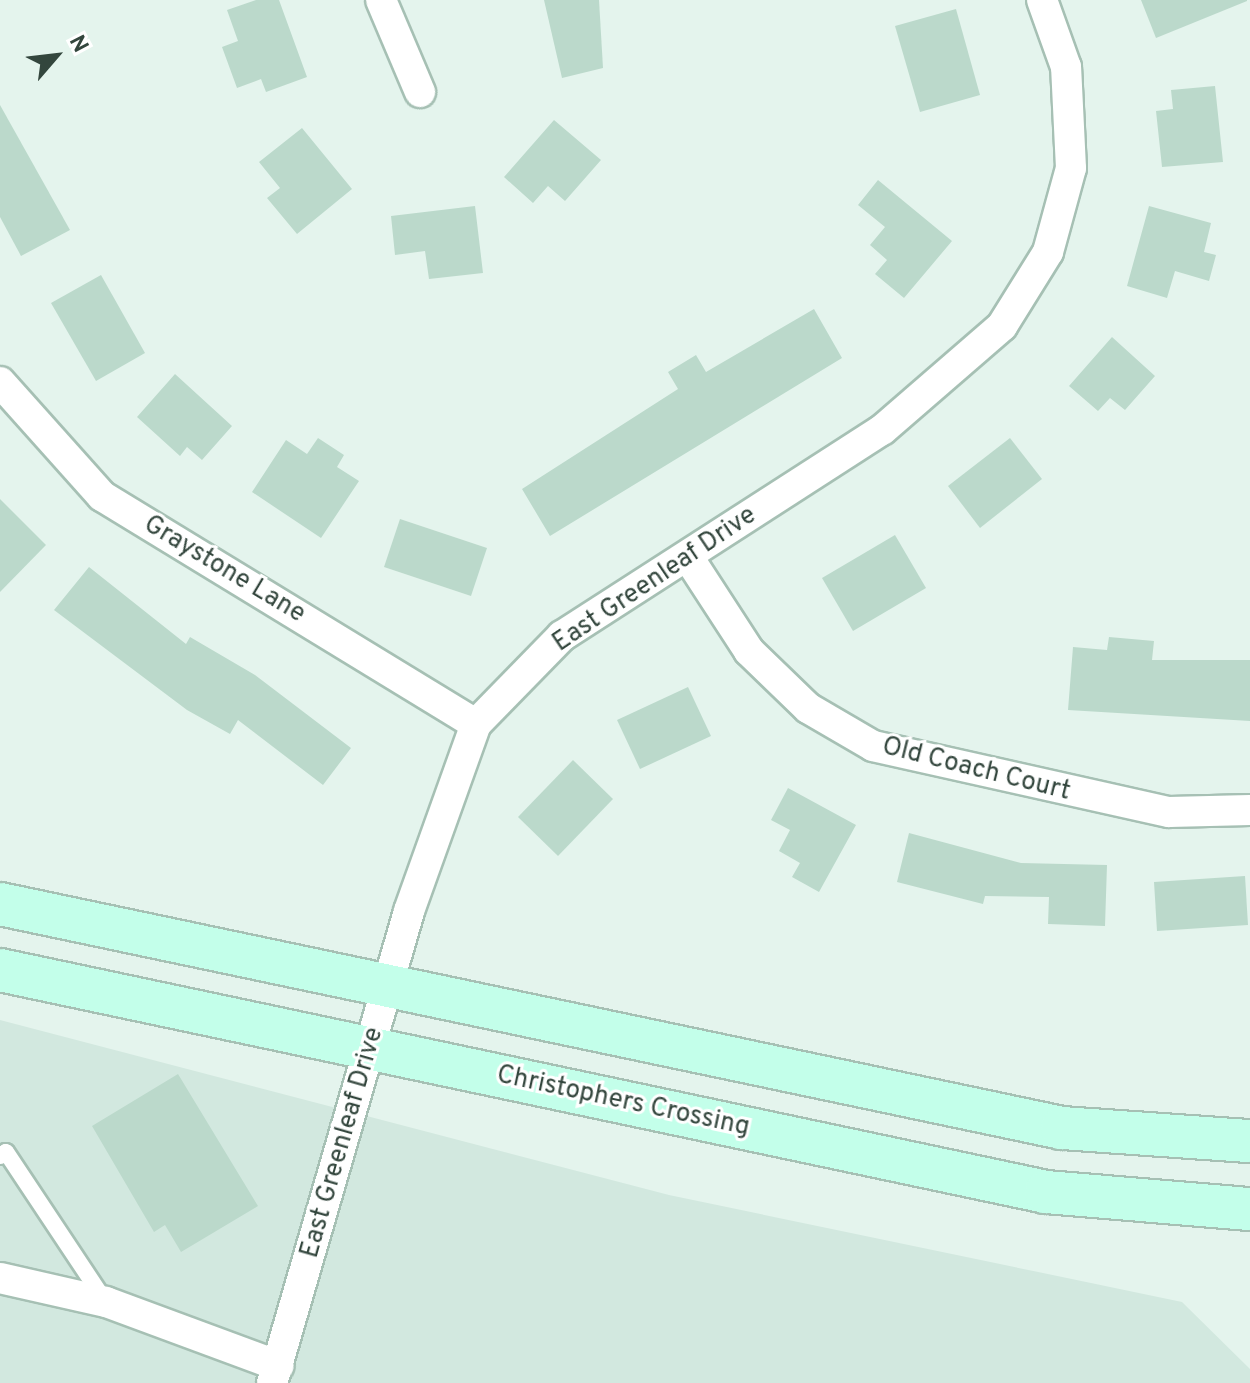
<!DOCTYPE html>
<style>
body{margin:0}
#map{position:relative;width:1250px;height:1383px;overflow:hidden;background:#e4f4ed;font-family:Overpass,sans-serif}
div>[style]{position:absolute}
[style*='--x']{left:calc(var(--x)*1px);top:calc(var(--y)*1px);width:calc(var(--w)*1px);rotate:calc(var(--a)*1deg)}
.residential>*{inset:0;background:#d2e8df}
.building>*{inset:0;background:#bbd9cb}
.roads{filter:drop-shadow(2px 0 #a6c0b4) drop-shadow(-2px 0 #a6c0b4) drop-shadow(0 2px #a6c0b4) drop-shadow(0 -2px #a6c0b4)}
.lane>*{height:16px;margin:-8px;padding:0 8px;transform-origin:8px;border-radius:8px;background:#fff}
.street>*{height:30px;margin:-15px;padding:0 15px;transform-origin:15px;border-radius:15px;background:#fff}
.secondary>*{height:42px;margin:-21px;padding:0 21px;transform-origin:21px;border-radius:21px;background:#c3ffea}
span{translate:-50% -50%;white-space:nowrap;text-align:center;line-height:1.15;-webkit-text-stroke:6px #fff;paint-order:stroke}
.street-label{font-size:26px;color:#33463d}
.north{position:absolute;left:16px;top:16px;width:80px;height:80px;-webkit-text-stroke:6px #fff;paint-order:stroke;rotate:62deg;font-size:22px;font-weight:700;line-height:32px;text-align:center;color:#33463d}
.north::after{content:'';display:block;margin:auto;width:28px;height:36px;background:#33463d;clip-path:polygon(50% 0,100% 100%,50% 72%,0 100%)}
</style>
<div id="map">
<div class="residential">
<div style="clip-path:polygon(0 1020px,669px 1195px,1182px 1302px,1250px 1369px,1250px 1383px,0 1383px)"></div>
</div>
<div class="building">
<div style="clip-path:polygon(256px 0,279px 0,307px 77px,266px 92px,261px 79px,237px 88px,222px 47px,238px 41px,227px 10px)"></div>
<div style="clip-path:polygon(544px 0,599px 0,603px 68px,562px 78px)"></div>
<div style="clip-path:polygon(1141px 0,1247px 0,1247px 1px,1156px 38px)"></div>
<div style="clip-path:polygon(956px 9px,980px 95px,920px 112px,895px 26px)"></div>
<div style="clip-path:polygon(1215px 86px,1223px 162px,1162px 167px,1156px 111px,1173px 109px,1171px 90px)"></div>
<div style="clip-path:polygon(0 105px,70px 230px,21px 256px,0 217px)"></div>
<div style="clip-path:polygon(554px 120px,601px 160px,565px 201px,548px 186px,533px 203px,504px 177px)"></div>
<div style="clip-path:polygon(302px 128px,352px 189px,297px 234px,267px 198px,280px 188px,259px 162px)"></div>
<div style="clip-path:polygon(878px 180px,952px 241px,904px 298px,875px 274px,887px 260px,870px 245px,885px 227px,858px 205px)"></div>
<div style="clip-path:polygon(475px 206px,483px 273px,429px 279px,425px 251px,395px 255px,391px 216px)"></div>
<div style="clip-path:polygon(1149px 206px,1211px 223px,1204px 252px,1216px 255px,1209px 281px,1175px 271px,1167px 298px,1127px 286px)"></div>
<div style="clip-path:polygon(101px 275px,145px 353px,96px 381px,51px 303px)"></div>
<div style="clip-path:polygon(814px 309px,842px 358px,550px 536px,522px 489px,678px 389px,668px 372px,696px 355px,706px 372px)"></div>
<div style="clip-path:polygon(1112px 337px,1155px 376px,1125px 410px,1110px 398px,1098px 411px,1069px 386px)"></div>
<div style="clip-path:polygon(175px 374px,232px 426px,202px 460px,187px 447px,180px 456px,137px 417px)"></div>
<div style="clip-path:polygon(318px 438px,344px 455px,337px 467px,359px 481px,321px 538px,252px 492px,286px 440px,307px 454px)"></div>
<div style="clip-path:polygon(1010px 438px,1042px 479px,980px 528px,948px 486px)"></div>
<div style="clip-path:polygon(0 499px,46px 545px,0 592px)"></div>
<div style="clip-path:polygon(400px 519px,487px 548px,471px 596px,384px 567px)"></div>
<div style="clip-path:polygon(895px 535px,926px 588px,853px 631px,822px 578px)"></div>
<div style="clip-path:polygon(89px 567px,186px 644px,190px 637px,255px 675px,351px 748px,323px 785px,238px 720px,230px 734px,187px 710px,54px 610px)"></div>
<div style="clip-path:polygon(1109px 637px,1154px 641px,1152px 660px,1250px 660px,1250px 721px,1068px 710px,1073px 647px,1107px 650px)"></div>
<div style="clip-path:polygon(688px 687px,711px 736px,640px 769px,617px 720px)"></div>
<div style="clip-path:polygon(573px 760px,613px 799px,558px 856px,518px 817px)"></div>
<div style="clip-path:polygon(788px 788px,856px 825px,819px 892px,792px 877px,800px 863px,779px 851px,790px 830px,771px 820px)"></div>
<div style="clip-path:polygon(909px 833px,1021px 863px,1107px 865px,1105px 926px,1048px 924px,1049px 897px,985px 896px,983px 904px,897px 882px)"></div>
<div style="clip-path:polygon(1245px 876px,1248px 925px,1157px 931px,1154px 882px)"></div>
<div style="clip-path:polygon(178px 1074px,258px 1206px,181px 1252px,165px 1225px,154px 1232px,92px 1126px)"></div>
</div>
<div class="roads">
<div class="lane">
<div style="--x:0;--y:1156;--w:7;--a:-34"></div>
<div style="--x:6;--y:1152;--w:179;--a:56.4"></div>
</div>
<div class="street">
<div style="--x:381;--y:0;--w:100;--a:67"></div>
<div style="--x:0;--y:382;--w:153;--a:48.2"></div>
<div style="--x:102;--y:496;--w:438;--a:31.4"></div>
<div style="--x:688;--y:557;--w:112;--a:57"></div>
<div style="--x:749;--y:651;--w:82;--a:44"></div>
<div style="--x:808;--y:708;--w:75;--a:30.3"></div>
<div style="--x:873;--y:746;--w:303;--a:12.6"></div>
<div style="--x:1169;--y:812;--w:81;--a:-1.4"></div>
<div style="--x:0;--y:1278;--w:109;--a:12.8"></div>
<div style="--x:106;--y:1302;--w:184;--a:20.3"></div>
<div style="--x:272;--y:1383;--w:491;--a:-73.8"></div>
<div style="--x:409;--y:911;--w:199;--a:-70.3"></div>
<div style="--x:476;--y:724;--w:123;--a:-45.7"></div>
<div style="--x:562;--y:636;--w:381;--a:-32.8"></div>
<div style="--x:882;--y:430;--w:159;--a:-40.9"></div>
<div style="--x:1002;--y:326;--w:87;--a:-58.1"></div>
<div style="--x:1048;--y:252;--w:87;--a:-74.7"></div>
<div style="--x:1071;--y:168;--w:101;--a:-92.8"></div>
<div style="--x:1066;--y:67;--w:71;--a:-109.7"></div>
</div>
<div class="secondary">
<div style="--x:0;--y:904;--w:1085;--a:11.91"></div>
<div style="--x:1062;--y:1128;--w:188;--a:4"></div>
<div style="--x:0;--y:970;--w:1069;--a:11.98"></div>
<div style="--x:1046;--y:1192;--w:205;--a:4.8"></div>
</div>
</div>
<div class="street-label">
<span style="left:224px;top:570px;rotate:31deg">Graystone Lane</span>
<span style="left:655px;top:580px;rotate:-34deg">East Greenleaf Drive</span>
<span style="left:976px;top:770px;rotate:14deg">Old Coach Court</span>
<span style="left:623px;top:1102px;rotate:12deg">Christophers Crossing</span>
<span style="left:343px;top:1143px;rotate:-74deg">East Greenleaf Drive</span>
</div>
<div class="north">N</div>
</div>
